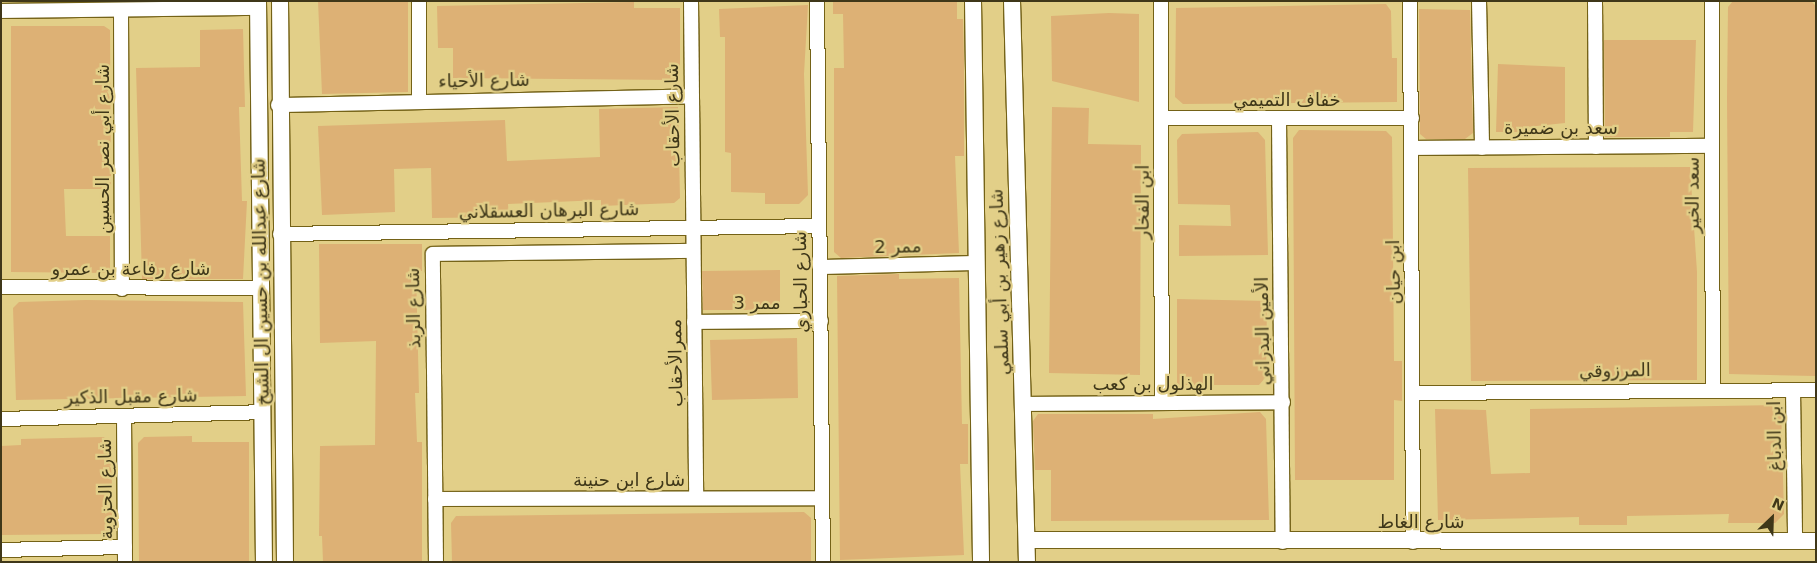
<!DOCTYPE html>
<meta charset="utf-8">
<style>
body{margin:0}
#map{position:relative;width:1817px;height:563px;overflow:hidden;background:#e2cf88;font-family:"DejaVu Sans","Noto Naskh Arabic",sans-serif}
div>[style]{position:absolute}
[style*='--x']{left:calc(var(--x)*1px);top:calc(var(--y)*1px);width:calc(var(--w)*1px);rotate:calc(var(--a)*1deg)}
.building>*{inset:0;background:#ddb175}
.roads{filter:drop-shadow(1px 0 #746217) drop-shadow(-1px 0 #746217) drop-shadow(0 1px #746217) drop-shadow(0 -1px #746217)}
.minor>*{height:14px;margin:-7px;padding:0 7px;transform-origin:7px;border-radius:7px;background:#fff}
.tertiary>*{height:16px;margin:-8px;padding:0 8px;transform-origin:8px;border-radius:8px;background:#fff}
span{translate:-50% -50%;white-space:nowrap;text-align:center;line-height:1.15;-webkit-text-stroke:4.5px #e2cf88;paint-order:stroke}
.street-label{font-size:18px;color:#3f3719}
.frame{position:absolute;inset:0;border:2px solid #3f3719;pointer-events:none}
.north{position:absolute;left:1747px;top:493px;width:50px;height:50px;-webkit-text-stroke:4px #e2cf88;paint-order:stroke;rotate:24deg;font-size:14px;font-weight:700;line-height:20px;text-align:center;color:#3f3719}
.north::after{content:'';display:block;margin:auto;width:18px;height:22px;background:#3f3719;clip-path:polygon(50% 0,100% 100%,50% 72%,0 100%)}
</style>
<div id="map">
<div class="building">
<div style="clip-path:polygon(318px 1px,408px 1px,408px 92px,322px 94px)"></div>
<div style="clip-path:polygon(833px 1px,957px 1px,957px 19px,963px 19px,964px 60px,964px 156px,955px 156px,959px 253px,841px 258px,834px 252px,834px 68px,844px 68px,843px 14px,833px 14px)"></div>
<div style="clip-path:polygon(1733px 1px,1811px 1px,1816px 6px,1816px 376px,1729px 374px,1727px 98px,1728px 7px)"></div>
<div style="clip-path:polygon(634px 2px,634px 8px,680px 8px,680px 75px,674px 80px,453px 78px,453px 48px,438px 48px,437px 6px)"></div>
<div style="clip-path:polygon(1386px 4px,1391px 11px,1392px 58px,1397px 58px,1397px 102px,1183px 104px,1175px 97px,1176px 8px)"></div>
<div style="clip-path:polygon(808px 5px,804px 74px,808px 195px,799px 204px,765px 204px,765px 193px,731px 192px,731px 153px,725px 152px,725px 37px,720px 37px,719px 9px)"></div>
<div style="clip-path:polygon(1419px 9px,1470px 10px,1473px 133px,1465px 139px,1426px 139px,1420px 134px)"></div>
<div style="clip-path:polygon(1109px 13px,1139px 14px,1139px 102px,1052px 81px,1051px 16px)"></div>
<div style="clip-path:polygon(11px 26px,104px 26px,110px 30px,111px 189px,64px 189px,66px 236px,110px 236px,110px 273px,11px 272px)"></div>
<div style="clip-path:polygon(243px 29px,245px 107px,239px 107px,242px 201px,247px 201px,243px 279px,142px 279px,136px 68px,200px 67px,200px 30px)"></div>
<div style="clip-path:polygon(1604px 40px,1696px 40px,1693px 132px,1670px 132px,1670px 137px,1605px 137px)"></div>
<div style="clip-path:polygon(1498px 64px,1565px 67px,1565px 123px,1527px 127px,1527px 132px,1496px 132px)"></div>
<div style="clip-path:polygon(678px 107px,680px 198px,674px 203px,601px 206px,601px 200px,508px 204px,509px 217px,432px 218px,431px 168px,394px 169px,395px 212px,322px 215px,318px 126px,505px 120px,507px 161px,600px 157px,599px 109px)"></div>
<div style="clip-path:polygon(1052px 107px,1089px 108px,1088px 144px,1141px 145px,1140px 375px,1049px 373px)"></div>
<div style="clip-path:polygon(1299px 130px,1386px 131px,1392px 137px,1394px 361px,1402px 361px,1402px 401px,1394px 400px,1394px 480px,1295px 480px,1293px 138px)"></div>
<div style="clip-path:polygon(1258px 132px,1265px 140px,1268px 255px,1179px 256px,1179px 225px,1231px 226px,1230px 205px,1178px 204px,1177px 140px,1182px 134px)"></div>
<div style="clip-path:polygon(1690px 167px,1697px 272px,1697px 380px,1471px 381px,1468px 168px)"></div>
<div style="clip-path:polygon(319px 244px,422px 244px,422px 271px,416px 271px,419px 393px,415px 393px,417px 442px,422px 442px,422px 562px,323px 562px,322px 536px,319px 536px,320px 446px,375px 445px,376px 341px,320px 343px)"></div>
<div style="clip-path:polygon(780px 270px,780px 310px,703px 310px,702px 271px)"></div>
<div style="clip-path:polygon(899px 274px,899px 279px,959px 278px,962px 424px,968px 424px,968px 464px,960px 464px,964px 555px,840px 560px,837px 276px)"></div>
<div style="clip-path:polygon(1177px 299px,1267px 301px,1266px 377px,1259px 385px,1177px 385px)"></div>
<div style="clip-path:polygon(86px 300px,243px 302px,246px 396px,16px 400px,13px 308px,19px 302px)"></div>
<div style="clip-path:polygon(797px 338px,798px 398px,712px 400px,710px 340px)"></div>
<div style="clip-path:polygon(1781px 405px,1784px 514px,1775px 523px,1728px 523px,1729px 514px,1627px 516px,1627px 525px,1579px 525px,1579px 517px,1438px 520px,1435px 409px,1486px 410px,1491px 474px,1530px 473px,1530px 409px)"></div>
<div style="clip-path:polygon(1260px 412px,1266px 419px,1269px 520px,1051px 521px,1051px 470px,1035px 470px,1033px 421px,1038px 414px,1153px 414px,1153px 419px)"></div>
<div style="clip-path:polygon(192px 436px,192px 442px,249px 442px,249px 562px,139px 562px,138px 443px,144px 437px)"></div>
<div style="clip-path:polygon(104px 437px,110px 445px,112px 485px,112px 529px,107px 534px,1px 535px,1px 446px,21px 445px,21px 439px)"></div>
<div style="clip-path:polygon(804px 512px,811px 518px,811px 562px,452px 562px,451px 523px,456px 516px)"></div>
</div>
<div class="roads">
<div class="minor">
<div style="--x:691;--y:1;--w:497;--a:89.4"></div>
<div style="--x:817;--y:1;--w:561;--a:89.39"></div>
<div style="--x:1161;--y:1;--w:402;--a:89.9"></div>
<div style="--x:1410;--y:1;--w:541;--a:89.68"></div>
<div style="--x:1479;--y:1;--w:147;--a:88.8"></div>
<div style="--x:1595;--y:1;--w:146;--a:89.6"></div>
<div style="--x:1712;--y:1;--w:388;--a:89.9"></div>
<div style="--x:121;--y:10;--w:279;--a:89.8"></div>
<div style="--x:1;--y:11;--w:257;--a:-0.7"></div>
<div style="--x:419;--y:101;--w:100;--a:-90"></div>
<div style="--x:278;--y:105;--w:413;--a:-1.2"></div>
<div style="--x:1161;--y:118;--w:251;--a:0"></div>
<div style="--x:1279;--y:119;--w:423;--a:89.5"></div>
<div style="--x:1412;--y:148;--w:299;--a:-0.4"></div>
<div style="--x:280;--y:234;--w:539;--a:-0.85"></div>
<div style="--x:820;--y:267;--w:157;--a:-1.5"></div>
<div style="--x:1;--y:287;--w:259;--a:0.2"></div>
<div style="--x:694;--y:322;--w:127;--a:-0.5"></div>
<div style="--x:1793;--y:390;--w:151;--a:89.2"></div>
<div style="--x:1415;--y:393;--w:401;--a:-0.4"></div>
<div style="--x:1024;--y:404;--w:259;--a:-0.4"></div>
<div style="--x:124;--y:416;--w:146;--a:89.6"></div>
<div style="--x:1;--y:419;--w:261;--a:-1.5"></div>
<div style="--x:435;--y:499;--w:387;--a:-0.1"></div>
<div style="--x:1;--y:550;--w:124;--a:-1.4"></div>
<div style="--x:436;--y:562;--w:308;--a:-90.6"></div>
<div style="--x:433;--y:254;--w:260;--a:-0.7"></div>
</div>
<div class="tertiary">
<div style="--x:258;--y:1;--w:561;--a:89.39"></div>
<div style="--x:280;--y:1;--w:561;--a:89.49"></div>
<div style="--x:973;--y:1;--w:561;--a:89.18"></div>
<div style="--x:1012;--y:1;--w:561;--a:88.47"></div>
<div style="--x:1027;--y:540;--w:789;--a:0.07"></div>
</div>
</div>
<div class="street-label">
<span style="left:484px;top:81px;rotate:-1deg">شارع الأحياء</span>
<span style="left:1287px;top:100px">خفاف التميمي</span>
<span style="left:673px;top:115px;rotate:-91deg">شارع الأحقاب</span>
<span style="left:1561px;top:128px">سعد بن ضميرة</span>
<span style="left:103px;top:149px;rotate:-90deg">شارع أبي نصر الحسين</span>
<span style="left:1693px;top:195px;rotate:-90deg">سعد الخير</span>
<span style="left:1143px;top:202px;rotate:-90deg">ابن الفخار</span>
<span style="left:549px;top:211px;rotate:-1deg">شارع البرهان العسقلاني</span>
<span style="left:898px;top:247px;rotate:-1deg">ممر 2</span>
<span style="left:131px;top:269px">شارع رفاعة بن عمرو</span>
<span style="left:1394px;top:272px;rotate:-91deg">ابن حيان</span>
<span style="left:261px;top:282px;rotate:-91deg">شارع عبدالله بن حسين ال الشيخ</span>
<span style="left:801px;top:282px;rotate:-91deg">شارع الحباري</span>
<span style="left:1000px;top:282px;rotate:-92deg">شارع زهير بن أبي سلمي</span>
<span style="left:757px;top:303px">ممر 3</span>
<span style="left:414px;top:308px;rotate:-91deg">شارع الربذ</span>
<span style="left:1263px;top:331px;rotate:-91deg">الأمين البدراني</span>
<span style="left:676px;top:363px;rotate:-91deg">ممرالأحقاب</span>
<span style="left:1615px;top:371px;rotate:-1deg">المرزوقي</span>
<span style="left:1153px;top:384px">الهذلول بن كعب</span>
<span style="left:131px;top:397px;rotate:-1deg">شارع مقبل الذكير</span>
<span style="left:1775px;top:436px;rotate:-91deg">ابن الدباغ</span>
<span style="left:629px;top:480px">شارع ابن حنينة</span>
<span style="left:106px;top:489px;rotate:-91deg">شارع الحزوية</span>
<span style="left:1421px;top:522px">شارع الغاط</span>
</div>
<div class="frame"></div>
<div class="north">N</div>
</div>
